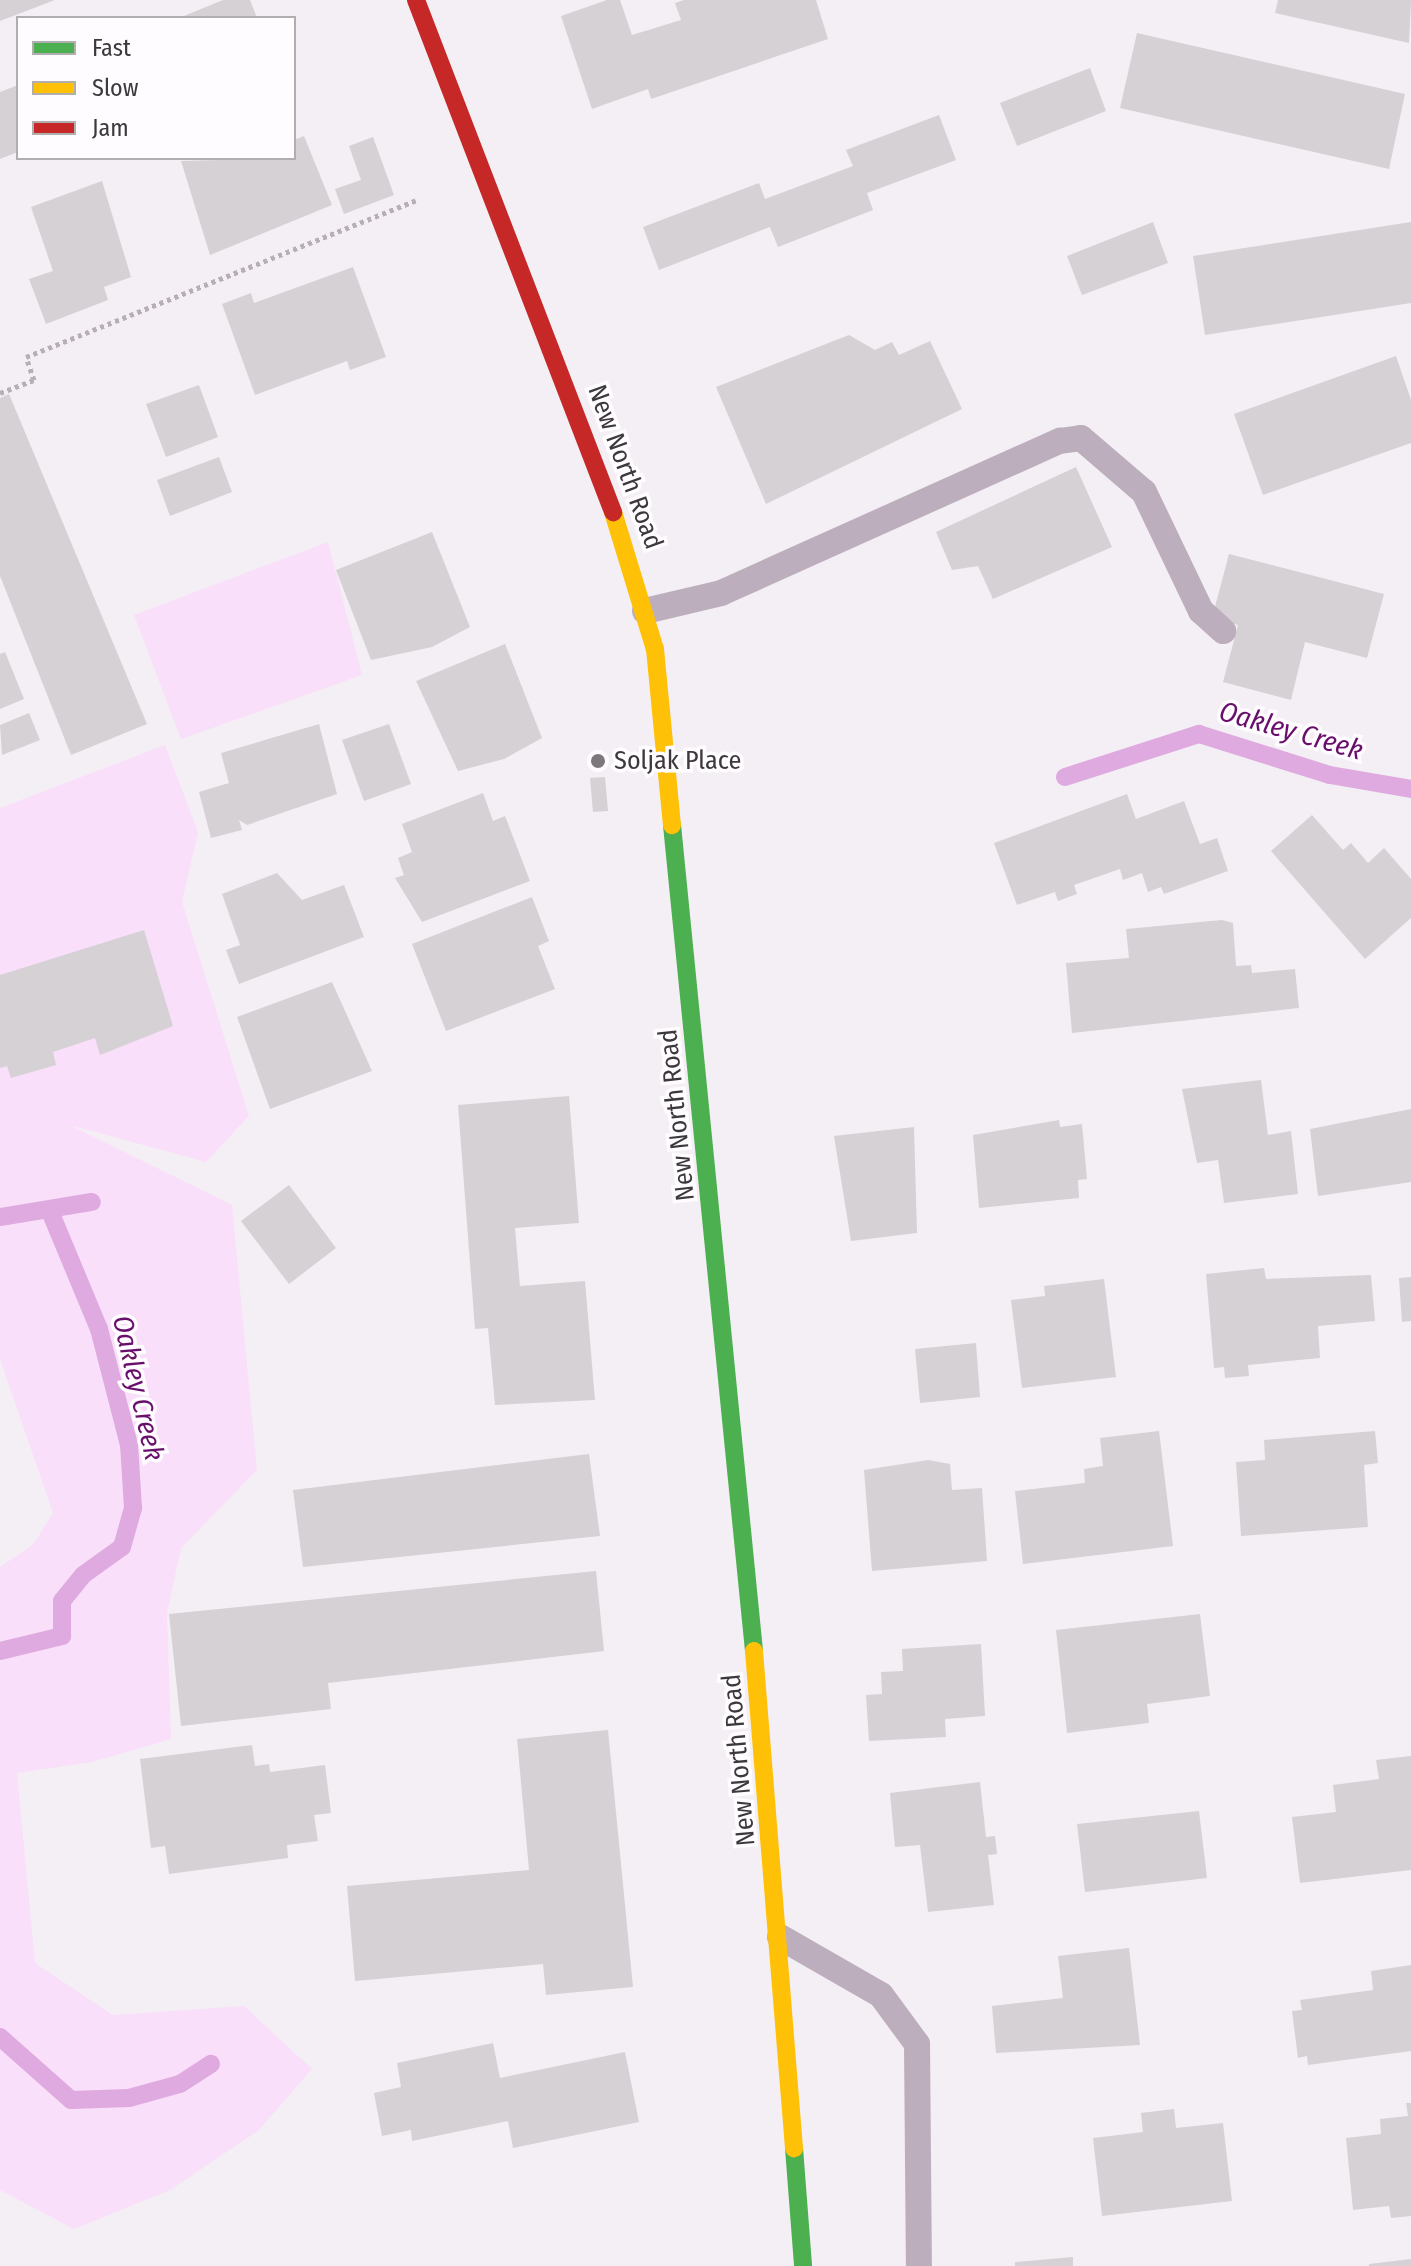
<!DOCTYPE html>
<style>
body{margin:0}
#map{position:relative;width:1411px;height:2266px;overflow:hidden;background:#f4eff4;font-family:"Fira Sans Condensed",sans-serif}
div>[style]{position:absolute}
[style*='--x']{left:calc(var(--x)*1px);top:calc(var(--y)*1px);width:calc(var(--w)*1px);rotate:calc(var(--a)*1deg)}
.green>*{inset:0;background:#f9dff9}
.stream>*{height:18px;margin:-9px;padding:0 9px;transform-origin:9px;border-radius:9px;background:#deaadf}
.building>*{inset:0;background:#d5d1d5}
.path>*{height:5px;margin-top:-2.5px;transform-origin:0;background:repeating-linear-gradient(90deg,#b8aeb8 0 4px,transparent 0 8px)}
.lane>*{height:26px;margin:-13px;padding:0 13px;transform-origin:13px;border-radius:13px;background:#bcaebd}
.fast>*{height:18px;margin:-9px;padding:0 9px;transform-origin:9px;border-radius:9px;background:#4caf50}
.slow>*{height:18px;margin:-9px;padding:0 9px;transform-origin:9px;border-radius:9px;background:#ffc107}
.jam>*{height:18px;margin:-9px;padding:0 9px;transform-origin:9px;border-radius:9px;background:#c62828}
.dots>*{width:22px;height:22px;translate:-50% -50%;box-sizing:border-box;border:4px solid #fefcfe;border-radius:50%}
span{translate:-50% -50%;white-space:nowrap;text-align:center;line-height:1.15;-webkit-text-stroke:7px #fefcfe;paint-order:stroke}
.street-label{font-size:26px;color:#3d383c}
.poi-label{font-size:26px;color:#3d383c}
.left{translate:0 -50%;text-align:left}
.water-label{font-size:28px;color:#670f6b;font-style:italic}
.legend{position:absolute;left:16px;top:16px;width:280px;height:144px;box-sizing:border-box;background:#fefcfe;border:2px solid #b1aeb0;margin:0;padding:10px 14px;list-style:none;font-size:24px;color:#3d383c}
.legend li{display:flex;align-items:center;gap:16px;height:40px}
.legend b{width:40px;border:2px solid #b1aeb0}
</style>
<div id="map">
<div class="green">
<div style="clip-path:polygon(328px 542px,362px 675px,181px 739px,134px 615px)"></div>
<div style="clip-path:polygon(165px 745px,198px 832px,182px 902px,249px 1116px,206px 1162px,70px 1125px,232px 1205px,257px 1470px,181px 1548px,167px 1613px,171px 1739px,92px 1762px,17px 1773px,35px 1963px,113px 2015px,244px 2006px,312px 2069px,258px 2131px,170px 2190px,74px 2229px,0 2190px,0 1567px,33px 1545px,53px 1513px,0 1359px,0 808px)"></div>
</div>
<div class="stream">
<div style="--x:1065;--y:777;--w:141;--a:-17.8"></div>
<div style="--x:1199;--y:734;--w:137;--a:17.4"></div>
<div style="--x:1330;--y:775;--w:82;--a:9.8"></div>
<div style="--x:0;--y:1217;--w:93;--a:-9.3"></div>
<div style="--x:0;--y:1651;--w:64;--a:-13.6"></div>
<div style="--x:62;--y:1636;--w:35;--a:-90"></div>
<div style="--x:62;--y:1601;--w:33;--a:-51"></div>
<div style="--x:83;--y:1575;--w:48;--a:-35.7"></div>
<div style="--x:122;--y:1547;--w:41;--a:-74.2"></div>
<div style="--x:133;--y:1508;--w:63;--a:-93.6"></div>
<div style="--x:129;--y:1445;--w:120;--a:-104.5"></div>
<div style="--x:99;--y:1329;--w:128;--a:-112.6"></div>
<div style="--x:0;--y:2037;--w:95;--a:41.6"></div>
<div style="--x:71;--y:2100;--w:58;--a:-2"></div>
<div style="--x:129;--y:2098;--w:53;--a:-15.4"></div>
<div style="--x:180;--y:2084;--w:37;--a:-33"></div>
</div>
<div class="building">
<div style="clip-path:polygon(0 0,55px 0,0 21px)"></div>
<div style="clip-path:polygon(223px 0,250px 0,257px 18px,179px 18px)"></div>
<div style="clip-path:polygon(607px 0,620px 0,632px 35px,681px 20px,675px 3px,684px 0,816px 0,828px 39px,651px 99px,648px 89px,592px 109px,561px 16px)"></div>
<div style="clip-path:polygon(1278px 0,1411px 0,1409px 43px,1275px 13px)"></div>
<div style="clip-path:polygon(1137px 33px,1405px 94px,1389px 169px,1120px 108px)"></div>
<div style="clip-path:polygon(1090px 68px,1106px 111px,1017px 146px,1000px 103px)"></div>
<div style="clip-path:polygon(18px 85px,18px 152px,0 159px,0 92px)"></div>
<div style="clip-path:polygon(939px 115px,956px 160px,867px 193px,873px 210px,778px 247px,770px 227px,659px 270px,643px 227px,759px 183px,765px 199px,853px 166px,846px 150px)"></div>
<div style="clip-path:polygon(304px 136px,332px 205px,210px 255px,181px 161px,294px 158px,294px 140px)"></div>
<div style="clip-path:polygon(373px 137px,394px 195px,344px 214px,335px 189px,361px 180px,349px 146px)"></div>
<div style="clip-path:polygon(102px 181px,131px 277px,104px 287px,108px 300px,46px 324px,29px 279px,53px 271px,31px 207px)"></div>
<div style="clip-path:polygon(1153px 222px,1168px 263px,1082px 295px,1067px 256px)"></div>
<div style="clip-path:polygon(1411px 222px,1411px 303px,1205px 335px,1193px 256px)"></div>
<div style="clip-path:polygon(353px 267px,386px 357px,350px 370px,347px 361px,255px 395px,222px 304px,251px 293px,254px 303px)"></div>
<div style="clip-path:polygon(849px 335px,875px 350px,892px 342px,899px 355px,930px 341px,962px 409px,766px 504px,716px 387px)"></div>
<div style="clip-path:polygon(1396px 356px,1411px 400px,1411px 443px,1263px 495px,1234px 414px)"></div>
<div style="clip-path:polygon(199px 385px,218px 437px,166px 457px,146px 404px)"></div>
<div style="clip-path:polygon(9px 394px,147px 724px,71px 755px,0 576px,0 398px)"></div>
<div style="clip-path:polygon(219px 457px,232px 492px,170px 516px,157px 480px)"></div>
<div style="clip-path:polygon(1076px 467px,1112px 547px,993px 599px,978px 566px,952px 570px,936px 532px)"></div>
<div style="clip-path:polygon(432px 532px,470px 627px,432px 647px,371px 660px,336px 570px)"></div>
<div style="clip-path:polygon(1229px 554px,1384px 594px,1367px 658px,1305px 642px,1291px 700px,1223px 682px,1238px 625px,1212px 618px)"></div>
<div style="clip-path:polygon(505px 644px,542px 738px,504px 759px,458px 771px,416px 681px)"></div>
<div style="clip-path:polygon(5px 652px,24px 699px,0 709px,0 654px)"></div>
<div style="clip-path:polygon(29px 713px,40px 740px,2px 755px,0 725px)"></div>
<div style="clip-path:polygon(319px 724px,337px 794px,247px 825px,239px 820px,242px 830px,211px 838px,199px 792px,229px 783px,221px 753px)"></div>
<div style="clip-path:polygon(389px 724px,411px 784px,364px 801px,342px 740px)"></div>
<div style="clip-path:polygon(605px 777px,608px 811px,593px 812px,590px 778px)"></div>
<div style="clip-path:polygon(483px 793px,493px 821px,505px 816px,530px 881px,422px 922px,395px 878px,404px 875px,398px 858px,412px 852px,402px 824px)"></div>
<div style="clip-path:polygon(1127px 794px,1136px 819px,1184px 801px,1200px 844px,1217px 838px,1228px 871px,1164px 894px,1161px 887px,1148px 892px,1142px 873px,1123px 880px,1120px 869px,1074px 885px,1077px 894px,1058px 901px,1055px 892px,1017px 905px,994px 843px)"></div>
<div style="clip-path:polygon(1312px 815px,1343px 850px,1351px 843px,1368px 863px,1384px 848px,1411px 879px,1411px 918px,1365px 959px,1271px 851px)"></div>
<div style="clip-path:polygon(277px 873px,302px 900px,344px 885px,364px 937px,239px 984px,226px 950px,240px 945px,222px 894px)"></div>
<div style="clip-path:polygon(532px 897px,549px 941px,538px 946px,555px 989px,446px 1031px,412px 944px)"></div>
<div style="clip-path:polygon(1222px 920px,1233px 923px,1236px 966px,1251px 965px,1252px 973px,1295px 969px,1299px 1008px,1072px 1033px,1066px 963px,1129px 958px,1126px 929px)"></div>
<div style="clip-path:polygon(144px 930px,173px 1026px,100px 1055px,95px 1038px,53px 1052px,56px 1065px,11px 1078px,7px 1066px,0 1068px,0 975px)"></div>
<div style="clip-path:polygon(332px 982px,372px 1071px,270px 1109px,237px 1017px)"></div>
<div style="clip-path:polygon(1261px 1080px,1268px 1135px,1291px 1131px,1298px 1194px,1224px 1203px,1218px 1160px,1197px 1163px,1182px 1089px)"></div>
<div style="clip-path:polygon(569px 1096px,579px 1223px,515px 1228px,520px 1286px,585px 1281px,595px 1400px,495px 1405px,488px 1328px,475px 1329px,458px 1105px)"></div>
<div style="clip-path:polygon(1411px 1109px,1411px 1182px,1318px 1196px,1310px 1129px)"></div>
<div style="clip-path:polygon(1059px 1120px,1060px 1127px,1082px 1124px,1087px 1179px,1078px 1180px,1079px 1198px,979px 1208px,973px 1135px)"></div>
<div style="clip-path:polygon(914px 1127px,917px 1233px,851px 1241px,834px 1136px)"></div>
<div style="clip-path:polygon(289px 1185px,336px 1248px,289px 1284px,241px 1221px)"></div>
<div style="clip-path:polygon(1264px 1268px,1266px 1279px,1371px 1275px,1375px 1321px,1318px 1326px,1320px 1358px,1248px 1365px,1249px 1376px,1225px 1378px,1224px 1367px,1214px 1368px,1206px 1274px)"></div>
<div style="clip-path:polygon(1411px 1277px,1411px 1321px,1402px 1322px,1399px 1278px)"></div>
<div style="clip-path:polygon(1104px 1279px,1116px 1377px,1022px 1388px,1011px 1300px,1045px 1296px,1044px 1286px)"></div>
<div style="clip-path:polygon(976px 1343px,980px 1397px,920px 1403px,915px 1349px)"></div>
<div style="clip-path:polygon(1159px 1431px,1173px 1546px,1023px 1564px,1015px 1491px,1085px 1483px,1084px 1469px,1103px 1466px,1100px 1438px)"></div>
<div style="clip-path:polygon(1375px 1431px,1378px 1463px,1364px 1465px,1368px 1527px,1241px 1536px,1236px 1462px,1265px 1460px,1264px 1440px)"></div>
<div style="clip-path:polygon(589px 1454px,600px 1536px,303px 1567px,293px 1490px)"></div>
<div style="clip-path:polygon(928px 1460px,950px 1464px,952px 1490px,982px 1488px,987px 1561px,872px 1571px,864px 1470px)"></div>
<div style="clip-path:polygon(596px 1571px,604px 1651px,328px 1683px,331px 1709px,181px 1726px,169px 1614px)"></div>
<div style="clip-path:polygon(1200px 1614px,1210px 1696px,1147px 1704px,1149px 1723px,1067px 1733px,1056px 1630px)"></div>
<div style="clip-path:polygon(981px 1644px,985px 1716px,945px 1719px,946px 1737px,869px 1741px,866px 1695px,882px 1694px,881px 1672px,903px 1671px,902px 1649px)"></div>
<div style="clip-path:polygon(608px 1730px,633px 1987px,546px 1995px,543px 1964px,355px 1981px,347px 1886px,529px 1870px,517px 1739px)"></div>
<div style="clip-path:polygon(252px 1745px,255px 1766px,269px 1764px,270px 1772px,325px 1765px,331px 1813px,314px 1815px,318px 1841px,287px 1845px,288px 1858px,169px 1874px,165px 1846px,151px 1848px,140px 1759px)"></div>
<div style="clip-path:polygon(1411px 1756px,1411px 1870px,1300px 1883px,1292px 1817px,1336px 1812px,1333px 1785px,1379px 1779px,1376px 1760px)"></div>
<div style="clip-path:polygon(980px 1782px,986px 1837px,995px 1836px,997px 1854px,988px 1855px,994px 1905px,928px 1912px,920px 1845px,895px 1847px,890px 1793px)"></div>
<div style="clip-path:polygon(1199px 1811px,1207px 1878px,1085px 1892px,1077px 1824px)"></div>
<div style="clip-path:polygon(1129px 1948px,1140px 2045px,996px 2053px,992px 2006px,1063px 1998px,1058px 1956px)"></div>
<div style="clip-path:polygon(1411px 1965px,1411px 2051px,1308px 2065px,1307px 2056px,1298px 2058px,1292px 2011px,1302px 2010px,1300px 2000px,1373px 1990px,1371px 1971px)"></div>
<div style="clip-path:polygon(493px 2043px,500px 2078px,625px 2052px,639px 2122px,513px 2148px,508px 2121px,412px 2141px,411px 2130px,382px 2136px,374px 2093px,401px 2087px,397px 2063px)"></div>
<div style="clip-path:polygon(1406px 2103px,1411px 2103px,1411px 2216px,1391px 2218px,1389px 2206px,1353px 2210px,1346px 2138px,1381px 2134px,1380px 2119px,1408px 2116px)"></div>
<div style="clip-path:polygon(1174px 2109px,1176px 2128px,1223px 2123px,1232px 2201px,1102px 2216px,1093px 2138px,1143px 2132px,1141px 2113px)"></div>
<div style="clip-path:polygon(1073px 2257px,1073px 2266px,1015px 2266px,1015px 2262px)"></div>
<div style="clip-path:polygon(1411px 2259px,1411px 2266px,1369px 2266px,1369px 2264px)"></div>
</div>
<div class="path">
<div style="--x:0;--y:393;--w:36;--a:-21"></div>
<div style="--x:34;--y:380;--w:24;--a:-109"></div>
<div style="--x:26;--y:357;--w:420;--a:-21.9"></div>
</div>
<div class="lane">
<div style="--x:645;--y:611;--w:78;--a:-13.3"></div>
<div style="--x:721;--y:593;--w:372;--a:-24.2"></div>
<div style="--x:1060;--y:441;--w:21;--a:-8"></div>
<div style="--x:1081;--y:438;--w:83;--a:40.6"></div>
<div style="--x:1144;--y:492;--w:132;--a:64.4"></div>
<div style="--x:1201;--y:611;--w:30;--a:42"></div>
<div style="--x:780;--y:1937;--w:116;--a:29.9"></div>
<div style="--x:881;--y:1995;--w:61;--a:53.7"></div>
<div style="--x:917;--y:2044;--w:222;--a:89.5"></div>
</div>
<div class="fast">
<div style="--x:672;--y:825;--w:830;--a:84.33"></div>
<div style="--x:794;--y:2148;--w:118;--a:85.6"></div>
</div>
<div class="slow">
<div style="--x:613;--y:512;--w:143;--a:73"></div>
<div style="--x:655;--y:649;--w:177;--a:84.5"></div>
<div style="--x:754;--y:1651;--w:499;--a:85.4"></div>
</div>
<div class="jam">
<div style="--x:416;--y:0;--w:549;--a:68.95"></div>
</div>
<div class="dots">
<div style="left:598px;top:761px;background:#7d787c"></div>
</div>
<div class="street-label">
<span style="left:625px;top:467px;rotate:70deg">New North Road</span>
<span style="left:677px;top:1115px;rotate:-96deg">New North Road</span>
<span style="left:739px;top:1760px;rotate:-95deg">New North Road</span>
</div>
<div class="poi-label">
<span class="left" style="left:614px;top:761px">Soljak Place</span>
</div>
<div class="water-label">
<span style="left:1291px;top:731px;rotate:16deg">Oakley Creek</span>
<span style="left:138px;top:1388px;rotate:77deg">Oakley Creek</span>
</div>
<ul class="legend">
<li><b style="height:10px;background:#4caf50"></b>Fast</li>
<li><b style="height:10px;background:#ffc107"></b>Slow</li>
<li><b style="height:10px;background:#c62828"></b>Jam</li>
</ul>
</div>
